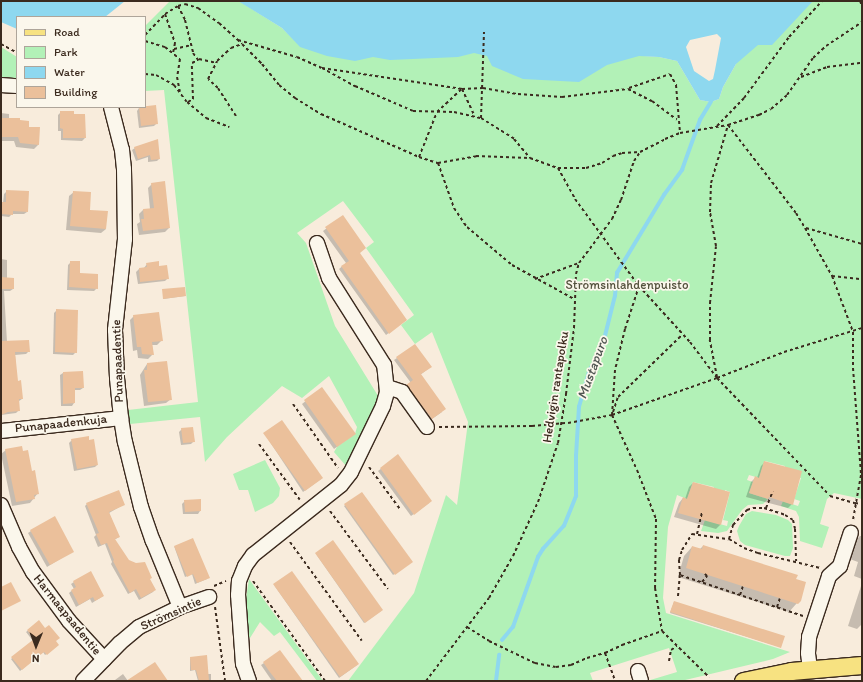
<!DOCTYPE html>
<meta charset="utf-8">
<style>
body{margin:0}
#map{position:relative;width:863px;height:682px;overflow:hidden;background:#f8ecdc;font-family:Itim,sans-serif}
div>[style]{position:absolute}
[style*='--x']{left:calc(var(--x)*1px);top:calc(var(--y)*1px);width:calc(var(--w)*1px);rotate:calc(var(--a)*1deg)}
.green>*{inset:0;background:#b2f1b7}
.water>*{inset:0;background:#8ed8ef}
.shadow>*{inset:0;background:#0003}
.stream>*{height:3.5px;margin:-1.75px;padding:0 1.75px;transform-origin:1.75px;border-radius:1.75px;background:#8ed8ef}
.building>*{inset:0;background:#ebc09b}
.path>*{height:2px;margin-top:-1px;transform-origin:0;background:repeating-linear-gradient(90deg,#3b2a1e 0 3px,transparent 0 6px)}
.roads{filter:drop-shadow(1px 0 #3b2a1e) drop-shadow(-1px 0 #3b2a1e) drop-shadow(0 1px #3b2a1e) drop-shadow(0 -1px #3b2a1e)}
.minor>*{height:14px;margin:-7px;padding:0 7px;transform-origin:7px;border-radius:7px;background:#fbf7ec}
.major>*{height:17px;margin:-8.5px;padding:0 8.5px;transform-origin:8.5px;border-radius:8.5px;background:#f7e281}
span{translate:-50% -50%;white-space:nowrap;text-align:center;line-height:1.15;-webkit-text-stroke:3.5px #fbf7ec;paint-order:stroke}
.park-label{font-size:13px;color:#53523d}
.street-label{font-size:13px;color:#3b2a1e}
.water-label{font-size:14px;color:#505652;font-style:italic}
.frame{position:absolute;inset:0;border:2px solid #3b2a1e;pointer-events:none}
.legend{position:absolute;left:16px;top:16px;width:130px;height:92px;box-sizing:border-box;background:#fbf7ec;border:1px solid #aea59a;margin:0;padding:5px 7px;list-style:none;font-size:12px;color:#3b2a1e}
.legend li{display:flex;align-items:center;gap:8px;height:20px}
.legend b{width:20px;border:1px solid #aea59a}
.north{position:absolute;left:16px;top:626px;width:40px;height:40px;-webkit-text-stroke:3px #fbf7ec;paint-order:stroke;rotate:181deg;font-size:11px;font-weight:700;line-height:16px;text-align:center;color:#3b2a1e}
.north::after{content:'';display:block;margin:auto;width:14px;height:18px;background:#3b2a1e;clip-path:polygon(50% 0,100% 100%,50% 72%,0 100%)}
</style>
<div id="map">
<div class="green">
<div style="clip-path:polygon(170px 1px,239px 1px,282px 28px,301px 47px,310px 34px,659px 57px,677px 61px,700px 100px,711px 102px,719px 99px,723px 87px,736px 64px,759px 1px,862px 1px,862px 499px,834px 493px,827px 499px,820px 524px,829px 527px,822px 548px,800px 541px,799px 517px,796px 511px,781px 506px,783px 501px,798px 506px,800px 501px,794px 499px,801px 478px,783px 472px,785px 466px,765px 461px,759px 478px,749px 475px,747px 480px,753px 482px,749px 493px,768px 499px,763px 504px,748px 505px,742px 510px,727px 531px,718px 533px,701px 531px,705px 520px,727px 526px,728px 521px,723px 520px,730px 492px,725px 490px,723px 496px,712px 493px,714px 487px,693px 482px,687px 499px,677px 495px,668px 527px,663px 598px,666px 613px,790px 652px,773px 659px,681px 681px,647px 681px,677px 672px,669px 648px,590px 673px,593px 681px,348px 681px,414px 593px,446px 495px,457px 505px,468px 422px,432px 332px,415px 344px,401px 325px,414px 315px,366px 248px,374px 242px,343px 201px,297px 233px,306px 243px,335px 326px,380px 399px,347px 467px,334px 452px,337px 447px,355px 434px,357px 427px,329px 376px,302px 398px,282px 386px,227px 437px,205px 462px,200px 417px,130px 424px,128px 410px,198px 402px,164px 90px,145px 91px,145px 26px)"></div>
<div style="clip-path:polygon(1px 47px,17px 57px,17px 78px,1px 77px)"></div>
<div style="clip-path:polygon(265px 460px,280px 488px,279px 496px,273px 503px,255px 512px,248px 490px,239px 490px,233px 474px)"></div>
<div style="clip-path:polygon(752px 511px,776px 515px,788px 520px,792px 524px,793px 548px,790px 556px,785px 556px,745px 545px,740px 541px,737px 531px,739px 526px,746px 514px)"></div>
<div style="clip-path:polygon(249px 579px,323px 681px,317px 681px,280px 632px,274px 636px,260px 622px,250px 638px,247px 636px,246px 599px)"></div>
</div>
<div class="water">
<div style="clip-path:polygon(1px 1px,125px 1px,105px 17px,17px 17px,17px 29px,1px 22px)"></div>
<div style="clip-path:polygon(evenodd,238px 1px,813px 1px,772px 45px,758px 45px,736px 64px,723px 87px,719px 99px,711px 102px,700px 100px,677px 61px,659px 57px,639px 56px,607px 65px,579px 82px,523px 79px,492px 66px,487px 56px,474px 53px,458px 57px,390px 60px,373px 57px,355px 61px,327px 56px,300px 47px,282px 28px,238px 1px,717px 34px,721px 38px,715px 70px,713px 79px,709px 81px,694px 71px,686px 47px,690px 40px,717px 34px)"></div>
</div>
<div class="shadow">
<div style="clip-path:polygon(139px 108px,157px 123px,154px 126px,139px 128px,137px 111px)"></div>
<div style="clip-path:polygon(61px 112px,73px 115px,85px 138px,82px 141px,61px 140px,61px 131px,58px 131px,58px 115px)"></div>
<div style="clip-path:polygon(1px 113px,9px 114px,9px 119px,28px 128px,38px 128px,38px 145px,34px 149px,16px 147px,14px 141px,1px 141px)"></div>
<div style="clip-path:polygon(135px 148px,159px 159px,157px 161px,148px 162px,148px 157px,136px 161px,132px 150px)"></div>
<div style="clip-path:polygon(152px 184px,169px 228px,165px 232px,139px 235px,137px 224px,140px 222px,139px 214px,143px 210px,150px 209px,148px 188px)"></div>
<div style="clip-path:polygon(7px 191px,27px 212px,24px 214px,12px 214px,9px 217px,1px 216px,1px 203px,3px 203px,4px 194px)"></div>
<div style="clip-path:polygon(74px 192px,106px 229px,101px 233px,66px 230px,69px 196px)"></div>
<div style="clip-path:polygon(343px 216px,359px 253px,406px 320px,386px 335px,339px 269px,346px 263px,323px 231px)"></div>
<div style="clip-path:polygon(1px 259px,7px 260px,7px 279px,13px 289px,10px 291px,4px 291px,7px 342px,29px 351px,26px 354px,15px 355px,17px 382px,22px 399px,19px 401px,19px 410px,16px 413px,1px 415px)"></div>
<div style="clip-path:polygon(71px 262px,79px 274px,97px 288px,94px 291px,67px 290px,68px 265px)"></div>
<div style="clip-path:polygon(147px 264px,158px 267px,168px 278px,165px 281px,138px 284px,136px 272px,139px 269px,144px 268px)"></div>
<div style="clip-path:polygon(163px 290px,185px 296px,163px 299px)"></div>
<div style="clip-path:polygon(57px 310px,76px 352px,73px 355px,53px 354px,54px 313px)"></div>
<div style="clip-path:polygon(134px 316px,162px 340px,157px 345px,152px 345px,153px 354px,148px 359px,138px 358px,137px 350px,133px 351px,130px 320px)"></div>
<div style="clip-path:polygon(397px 358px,428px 369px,420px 375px,442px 412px,429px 421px,404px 388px,411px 383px,394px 360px)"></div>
<div style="clip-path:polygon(147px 364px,171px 399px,166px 403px,144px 406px,140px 375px)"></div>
<div style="clip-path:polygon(63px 373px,83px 388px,80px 390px,74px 390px,74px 403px,72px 406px,61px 406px,60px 375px)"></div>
<div style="clip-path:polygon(322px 388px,352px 436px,334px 449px,302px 404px)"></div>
<div style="clip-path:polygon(182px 429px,194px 441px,191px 444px,181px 445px,179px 432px)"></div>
<div style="clip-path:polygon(264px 433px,321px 479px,303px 492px)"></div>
<div style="clip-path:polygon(72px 440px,97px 465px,95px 467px,74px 471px,69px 443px)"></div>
<div style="clip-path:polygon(6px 450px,31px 472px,38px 493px,30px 503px,12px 506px,1px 454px)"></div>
<div style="clip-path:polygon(398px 456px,429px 503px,411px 516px,378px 471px)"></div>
<div style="clip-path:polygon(765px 462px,792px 504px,788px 508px,746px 497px,751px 482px,755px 478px,757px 478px,761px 466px)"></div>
<div style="clip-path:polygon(693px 483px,729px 493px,720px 525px,716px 529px,674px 517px,679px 503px,683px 498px,685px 499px,689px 487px)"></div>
<div style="clip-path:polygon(362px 493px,410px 563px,393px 575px,344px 506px)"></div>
<div style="clip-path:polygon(185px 501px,200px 511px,198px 514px,183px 514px,182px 504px)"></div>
<div style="clip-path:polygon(87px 504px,123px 505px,109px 513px,119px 537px,114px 540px,128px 561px,136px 564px,149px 579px,155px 589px,153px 592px,139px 600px,134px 591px,128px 594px,111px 564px,112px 562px,105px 544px,98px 547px,94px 537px,96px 535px,85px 506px)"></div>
<div style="clip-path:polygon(31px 531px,73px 551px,47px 567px,28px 533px)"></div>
<div style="clip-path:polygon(860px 536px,862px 536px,862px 579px,854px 576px,858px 562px,847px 558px,852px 544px)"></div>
<div style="clip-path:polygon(174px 546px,207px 579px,195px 584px,192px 574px,185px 577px)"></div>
<div style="clip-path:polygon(703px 546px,795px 580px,797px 603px,789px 612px,678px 577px,684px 556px,692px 547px,700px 549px)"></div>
<div style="clip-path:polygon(316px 554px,381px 611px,364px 623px)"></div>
<div style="clip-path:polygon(74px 582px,103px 596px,92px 603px,90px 599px,76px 607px,69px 593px,74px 589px,71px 584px)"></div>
<div style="clip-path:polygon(862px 583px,862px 624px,857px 629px,848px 626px)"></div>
<div style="clip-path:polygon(274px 585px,357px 665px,339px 678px)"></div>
<div style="clip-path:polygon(674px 602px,780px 647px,670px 613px)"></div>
<div style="clip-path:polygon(39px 622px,57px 646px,45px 655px,43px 652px,20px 671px,11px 659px,33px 641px,26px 632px)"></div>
<div style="clip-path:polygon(190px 658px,208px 674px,211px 674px,211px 681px,198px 681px,195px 670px,190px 671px)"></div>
<div style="clip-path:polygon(264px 663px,302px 681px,272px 681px,261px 665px)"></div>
<div style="clip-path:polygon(123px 674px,128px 681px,113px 681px,115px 680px)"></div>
</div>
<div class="stream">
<div style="--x:502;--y:640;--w:17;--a:-50"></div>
<div style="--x:513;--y:627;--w:74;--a:-70.3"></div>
<div style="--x:538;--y:557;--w:9;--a:-58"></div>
<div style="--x:543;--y:549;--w:31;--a:-48"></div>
<div style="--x:564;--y:526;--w:32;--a:-68"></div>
<div style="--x:576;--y:496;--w:40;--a:-90"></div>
<div style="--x:576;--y:456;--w:49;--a:-86.5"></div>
<div style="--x:579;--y:407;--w:37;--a:-74"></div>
<div style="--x:589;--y:371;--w:22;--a:-58"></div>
<div style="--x:601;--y:352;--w:58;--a:-76"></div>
<div style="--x:615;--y:296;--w:23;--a:-85"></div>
<div style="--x:617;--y:273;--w:91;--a:-58.9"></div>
<div style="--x:664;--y:195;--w:31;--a:-54"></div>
<div style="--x:682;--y:170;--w:53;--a:-70.2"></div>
<div style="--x:700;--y:120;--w:21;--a:-59"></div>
<div style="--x:496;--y:681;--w:26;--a:-83"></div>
</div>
<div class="building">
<div style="clip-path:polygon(156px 105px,158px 124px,141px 126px,139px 107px)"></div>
<div style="clip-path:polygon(60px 111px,74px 111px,74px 114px,85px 114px,86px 138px,63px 138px,63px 129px,60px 128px)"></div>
<div style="clip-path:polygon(1px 118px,20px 118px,20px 120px,29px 121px,29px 127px,40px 127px,39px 145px,20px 143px,18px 137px,1px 137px)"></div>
<div style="clip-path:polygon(158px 139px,160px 159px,151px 160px,150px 155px,138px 159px,134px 147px)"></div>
<div style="clip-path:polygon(165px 181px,170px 228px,143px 231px,141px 219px,144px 219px,143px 209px,154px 208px,151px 183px)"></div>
<div style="clip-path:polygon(6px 190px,29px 191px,28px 212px,13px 211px,13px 215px,1px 214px,1px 202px,6px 202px)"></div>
<div style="clip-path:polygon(73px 191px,91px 192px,90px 210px,108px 211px,106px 229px,70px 226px)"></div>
<div style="clip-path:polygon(343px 215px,366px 248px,360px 253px,407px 320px,389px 334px,341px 266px,349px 261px,325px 227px)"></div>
<div style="clip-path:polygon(70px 261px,80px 261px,80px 273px,98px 274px,98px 289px,69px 287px)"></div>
<div style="clip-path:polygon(159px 261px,159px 266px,167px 265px,169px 279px,140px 282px,139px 268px,147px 267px,146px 263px)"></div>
<div style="clip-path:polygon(1px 277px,14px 278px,14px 289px,1px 289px)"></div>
<div style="clip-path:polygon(185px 287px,186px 296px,163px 299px,162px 289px)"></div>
<div style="clip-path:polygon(56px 309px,78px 310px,77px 353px,55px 352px)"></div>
<div style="clip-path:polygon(159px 312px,163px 341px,152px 342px,154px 355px,142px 354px,141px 347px,137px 347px,133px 315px)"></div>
<div style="clip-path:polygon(29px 340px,30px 352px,15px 352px,18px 381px,21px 380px,23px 399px,19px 399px,20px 411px,8px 412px,1px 415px,1px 341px)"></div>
<div style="clip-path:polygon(415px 344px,432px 367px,421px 374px,446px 409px,432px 419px,406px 385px,413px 380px,396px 357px)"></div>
<div style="clip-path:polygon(167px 361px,172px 400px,148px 402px,144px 370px,147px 370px,147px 363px)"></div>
<div style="clip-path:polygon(83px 371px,84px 388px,75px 388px,75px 403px,63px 404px,63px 372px)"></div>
<div style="clip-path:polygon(322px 387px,356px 434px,337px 447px,304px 400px)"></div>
<div style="clip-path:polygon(282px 420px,323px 478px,305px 491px,263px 433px)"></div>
<div style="clip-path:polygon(193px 427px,195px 442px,183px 443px,181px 428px)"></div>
<div style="clip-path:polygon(89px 436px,89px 440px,94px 439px,98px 465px,77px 469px,71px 439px)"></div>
<div style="clip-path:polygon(22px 446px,23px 451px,28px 450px,32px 471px,35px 470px,39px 494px,34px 495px,35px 499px,16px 502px,5px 449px)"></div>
<div style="clip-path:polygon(398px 454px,432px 501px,414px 515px,380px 468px)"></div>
<div style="clip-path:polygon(764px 461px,802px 471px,793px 505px,769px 497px,768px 499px,749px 493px,755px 476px,759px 478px)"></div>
<div style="clip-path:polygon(693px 482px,730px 492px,721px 525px,678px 513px,683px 497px,687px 499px)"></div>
<div style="clip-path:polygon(119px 490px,125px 505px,109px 512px,120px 537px,115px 539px,129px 560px,136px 563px,145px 562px,152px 578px,150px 579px,156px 590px,141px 598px,136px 589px,130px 593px,113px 561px,114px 560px,107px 543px,101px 545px,96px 534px,99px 533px,86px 503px)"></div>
<div style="clip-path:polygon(362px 492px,413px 562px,395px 575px,344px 504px)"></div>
<div style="clip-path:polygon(201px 499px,201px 511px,185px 512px,184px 500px)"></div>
<div style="clip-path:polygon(55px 516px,74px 552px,50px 565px,30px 530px)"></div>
<div style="clip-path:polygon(193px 538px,210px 578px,197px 583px,193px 574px,187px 577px,174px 546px)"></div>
<div style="clip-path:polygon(333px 540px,383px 610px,365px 623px,315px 553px)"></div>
<div style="clip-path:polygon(703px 545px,798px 575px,796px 579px,806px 582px,801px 601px,798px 604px,686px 568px,692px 546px,702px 549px)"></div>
<div style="clip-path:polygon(91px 571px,104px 596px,95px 601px,93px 597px,79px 605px,71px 590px,76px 587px,73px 581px)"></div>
<div style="clip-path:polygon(292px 571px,359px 664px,340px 677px,273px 584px)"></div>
<div style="clip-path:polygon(11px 582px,21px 601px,1px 611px,1px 587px)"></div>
<div style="clip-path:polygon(674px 601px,785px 636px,781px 648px,670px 612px)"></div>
<div style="clip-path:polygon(39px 620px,45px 628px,49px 625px,60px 638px,56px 641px,59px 645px,47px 655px,44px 652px,22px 670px,11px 657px,34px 639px,27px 630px)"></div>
<div style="clip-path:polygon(280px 650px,303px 681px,277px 681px,269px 671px,263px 662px)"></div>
<div style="clip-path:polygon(207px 655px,209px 681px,199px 681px,196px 670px,191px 670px,190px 657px)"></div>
<div style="clip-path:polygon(155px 662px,168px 681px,126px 681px)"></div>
</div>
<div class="path">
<div style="--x:860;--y:1;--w:5;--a:68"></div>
<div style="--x:178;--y:6;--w:16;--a:63"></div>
<div style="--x:185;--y:20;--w:34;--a:76"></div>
<div style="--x:193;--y:53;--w:9;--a:54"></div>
<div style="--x:198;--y:60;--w:1;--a:-45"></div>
<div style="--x:199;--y:59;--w:17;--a:13"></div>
<div style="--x:165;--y:14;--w:31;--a:71"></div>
<div style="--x:175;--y:43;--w:10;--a:101"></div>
<div style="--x:145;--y:35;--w:29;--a:-46"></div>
<div style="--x:165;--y:14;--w:15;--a:-32"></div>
<div style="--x:178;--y:6;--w:7;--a:-16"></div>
<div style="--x:185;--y:4;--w:14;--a:17"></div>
<div style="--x:198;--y:8;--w:26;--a:36"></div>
<div style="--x:219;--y:23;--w:31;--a:42"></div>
<div style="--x:242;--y:44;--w:28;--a:45"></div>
<div style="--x:262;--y:64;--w:27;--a:51"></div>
<div style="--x:279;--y:85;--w:21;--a:39"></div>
<div style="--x:295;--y:98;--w:31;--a:32"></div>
<div style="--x:321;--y:114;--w:107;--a:23.7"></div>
<div style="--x:419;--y:157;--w:20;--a:18"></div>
<div style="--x:438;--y:163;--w:39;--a:-10"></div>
<div style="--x:476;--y:156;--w:54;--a:2.1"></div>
<div style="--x:530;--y:158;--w:30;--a:20"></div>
<div style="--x:558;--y:168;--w:28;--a:0"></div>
<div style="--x:586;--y:168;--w:17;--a:-17"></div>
<div style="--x:602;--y:163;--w:13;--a:-32"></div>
<div style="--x:613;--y:156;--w:9;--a:-18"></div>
<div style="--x:622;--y:153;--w:18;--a:-3"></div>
<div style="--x:238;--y:40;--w:61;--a:16.1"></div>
<div style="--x:297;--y:57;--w:27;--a:24"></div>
<div style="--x:322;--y:68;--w:38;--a:29"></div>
<div style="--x:355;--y:86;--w:63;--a:23.3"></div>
<div style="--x:413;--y:111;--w:41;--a:1.4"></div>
<div style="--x:454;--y:112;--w:28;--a:13"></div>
<div style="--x:481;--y:118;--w:39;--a:32"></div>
<div style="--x:514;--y:139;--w:25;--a:50"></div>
<div style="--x:145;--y:41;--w:21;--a:17"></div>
<div style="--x:165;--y:47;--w:19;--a:39"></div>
<div style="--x:180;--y:59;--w:18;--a:99"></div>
<div style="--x:177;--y:77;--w:15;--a:79"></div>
<div style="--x:1;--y:44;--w:18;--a:29"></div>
<div style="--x:174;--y:49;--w:17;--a:-13"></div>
<div style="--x:322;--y:68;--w:142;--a:8.5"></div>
<div style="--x:462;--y:89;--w:21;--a:-3"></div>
<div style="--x:483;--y:88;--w:36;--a:10"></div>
<div style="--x:518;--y:94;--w:44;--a:3.9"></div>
<div style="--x:562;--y:97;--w:66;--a:-6.9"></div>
<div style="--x:628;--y:89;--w:27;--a:27"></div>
<div style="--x:652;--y:101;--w:31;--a:37"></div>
<div style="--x:862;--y:68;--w:9;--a:90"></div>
<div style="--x:145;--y:74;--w:11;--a:5"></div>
<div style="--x:156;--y:75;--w:21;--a:29"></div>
<div style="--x:174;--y:85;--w:21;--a:53"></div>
<div style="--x:187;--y:102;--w:25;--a:40"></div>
<div style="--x:206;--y:118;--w:25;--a:21"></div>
<div style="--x:801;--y:77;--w:28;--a:-21"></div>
<div style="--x:827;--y:67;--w:35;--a:-7"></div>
<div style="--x:629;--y:88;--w:43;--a:-18.9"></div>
<div style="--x:670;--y:74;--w:13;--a:61"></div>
<div style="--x:676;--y:85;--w:48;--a:85.2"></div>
<div style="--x:188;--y:102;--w:6;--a:-31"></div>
<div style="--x:193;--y:99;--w:36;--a:-92"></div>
<div style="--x:192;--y:63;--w:7;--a:-27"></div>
<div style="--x:236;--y:116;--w:33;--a:-123"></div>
<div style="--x:218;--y:88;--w:13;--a:-138"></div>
<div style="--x:208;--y:79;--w:20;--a:-63"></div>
<div style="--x:217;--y:61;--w:19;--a:-43"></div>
<div style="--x:231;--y:48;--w:12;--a:-20"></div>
<div style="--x:481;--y:118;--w:86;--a:-88"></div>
<div style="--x:728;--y:125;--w:111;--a:52.3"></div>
<div style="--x:796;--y:213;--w:17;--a:59"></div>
<div style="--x:805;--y:228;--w:55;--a:60.6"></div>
<div style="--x:832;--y:276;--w:60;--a:69.4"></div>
<div style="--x:853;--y:332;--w:36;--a:90"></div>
<div style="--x:853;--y:368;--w:107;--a:85.7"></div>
<div style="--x:861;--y:475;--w:46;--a:100.1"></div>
<div style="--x:717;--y:126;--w:39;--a:-46"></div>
<div style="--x:744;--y:98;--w:76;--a:-53.6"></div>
<div style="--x:789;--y:37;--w:49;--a:-47.5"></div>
<div style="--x:419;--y:157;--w:48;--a:-68.2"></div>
<div style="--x:437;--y:112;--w:34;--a:-43"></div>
<div style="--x:462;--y:89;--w:29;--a:65"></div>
<div style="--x:438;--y:163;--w:48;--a:70.4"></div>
<div style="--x:454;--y:208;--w:23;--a:56"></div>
<div style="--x:467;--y:227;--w:59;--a:40.2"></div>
<div style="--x:512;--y:265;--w:71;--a:28.7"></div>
<div style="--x:558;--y:168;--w:35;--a:61"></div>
<div style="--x:575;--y:199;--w:108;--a:53.7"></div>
<div style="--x:639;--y:286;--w:76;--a:47.7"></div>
<div style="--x:690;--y:342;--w:45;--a:53.1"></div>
<div style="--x:717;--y:378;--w:163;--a:46.2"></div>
<div style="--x:830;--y:496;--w:26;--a:16"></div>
<div style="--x:855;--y:503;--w:7;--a:8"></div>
<div style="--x:806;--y:228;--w:58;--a:15.9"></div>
<div style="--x:832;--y:276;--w:30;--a:6"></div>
<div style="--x:535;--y:279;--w:47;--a:-20"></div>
<div style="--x:639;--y:286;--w:45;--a:108"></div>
<div style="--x:625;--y:329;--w:42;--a:103.7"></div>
<div style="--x:615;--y:370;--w:45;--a:93.8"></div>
<div style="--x:612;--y:415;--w:60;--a:65.6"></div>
<div style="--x:637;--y:470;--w:53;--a:68.8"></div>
<div style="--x:656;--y:519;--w:69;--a:90.8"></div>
<div style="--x:655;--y:588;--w:44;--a:80.8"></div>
<div style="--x:662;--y:631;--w:66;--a:44.4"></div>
<div style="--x:717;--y:377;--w:38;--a:-101"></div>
<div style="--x:710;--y:340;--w:37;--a:-90"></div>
<div style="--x:710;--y:303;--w:57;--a:-84"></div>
<div style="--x:716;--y:246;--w:35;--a:-100"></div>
<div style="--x:710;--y:212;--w:29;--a:-88"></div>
<div style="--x:711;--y:183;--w:60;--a:-73.7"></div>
<div style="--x:293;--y:404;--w:78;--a:54.9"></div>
<div style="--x:613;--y:412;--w:16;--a:-72"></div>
<div style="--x:618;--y:397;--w:89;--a:-44.1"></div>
<div style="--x:439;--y:427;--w:93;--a:-0.6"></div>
<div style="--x:532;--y:426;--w:36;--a:-5"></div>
<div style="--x:568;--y:423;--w:45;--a:-10.3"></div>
<div style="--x:612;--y:415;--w:111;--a:-19.4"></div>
<div style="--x:717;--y:378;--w:72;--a:-21.2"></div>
<div style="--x:784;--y:352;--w:82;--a:-17.1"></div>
<div style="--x:259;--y:444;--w:69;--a:53.8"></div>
<div style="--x:369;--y:467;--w:52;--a:53.6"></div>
<div style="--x:766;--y:508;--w:18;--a:-68"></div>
<div style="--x:330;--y:511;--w:97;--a:53.4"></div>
<div style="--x:697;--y:534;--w:23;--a:-77"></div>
<div style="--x:729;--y:539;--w:15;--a:-74"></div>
<div style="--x:733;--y:525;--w:21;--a:-47"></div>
<div style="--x:747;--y:510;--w:6;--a:-18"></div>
<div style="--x:753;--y:508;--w:11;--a:0"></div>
<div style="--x:764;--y:508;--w:22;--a:18"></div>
<div style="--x:785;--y:515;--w:9;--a:32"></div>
<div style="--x:793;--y:520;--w:9;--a:77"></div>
<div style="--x:795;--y:529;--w:32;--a:88"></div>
<div style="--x:290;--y:542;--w:122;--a:54"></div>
<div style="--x:253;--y:581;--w:123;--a:54.2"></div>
<div style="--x:702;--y:582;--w:8;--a:-50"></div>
<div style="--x:707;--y:576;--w:3;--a:-135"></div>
<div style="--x:214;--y:586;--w:13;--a:-23"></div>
<div style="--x:740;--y:595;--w:9;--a:-72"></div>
<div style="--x:678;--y:596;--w:21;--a:-85"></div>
<div style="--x:215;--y:607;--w:75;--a:82.3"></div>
<div style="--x:777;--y:607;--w:9;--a:-72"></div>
<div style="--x:803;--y:616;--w:130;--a:-161.6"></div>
<div style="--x:680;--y:575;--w:15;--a:-94"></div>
<div style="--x:679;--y:560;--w:10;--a:-73"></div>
<div style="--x:682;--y:550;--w:19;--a:-58"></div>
<div style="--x:692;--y:534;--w:37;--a:8"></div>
<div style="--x:729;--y:539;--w:17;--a:31"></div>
<div style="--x:744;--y:548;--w:15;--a:20"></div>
<div style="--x:758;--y:553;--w:64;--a:13.6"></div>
<div style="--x:467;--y:627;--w:26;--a:32"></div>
<div style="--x:489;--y:641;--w:51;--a:25.6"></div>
<div style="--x:535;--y:663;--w:21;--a:11"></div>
<div style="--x:556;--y:667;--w:15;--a:-8"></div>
<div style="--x:571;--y:665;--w:17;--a:-24"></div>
<div style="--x:587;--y:658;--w:19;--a:-16"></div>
<div style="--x:605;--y:653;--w:19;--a:-25"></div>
<div style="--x:622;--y:645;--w:42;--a:-19.3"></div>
<div style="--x:605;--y:653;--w:27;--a:70"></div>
<div style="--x:669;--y:661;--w:11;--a:-80"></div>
<div style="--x:671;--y:650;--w:7;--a:-34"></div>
<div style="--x:426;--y:681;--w:104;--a:-52.8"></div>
<div style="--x:489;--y:598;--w:48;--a:-60.3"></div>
<div style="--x:513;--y:556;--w:60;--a:-65.2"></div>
<div style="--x:538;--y:502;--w:62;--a:-71.3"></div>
<div style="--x:558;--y:443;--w:50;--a:-80.7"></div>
<div style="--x:566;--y:394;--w:66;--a:-83.1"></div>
<div style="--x:574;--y:328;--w:54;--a:-87.9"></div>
<div style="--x:576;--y:274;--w:11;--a:-75"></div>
<div style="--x:579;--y:263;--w:55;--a:-53.1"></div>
<div style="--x:612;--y:219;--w:21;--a:-65"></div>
<div style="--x:621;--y:200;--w:41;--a:-71.6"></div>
<div style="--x:634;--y:161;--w:11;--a:-56"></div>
<div style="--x:640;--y:152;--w:28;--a:-27"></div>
<div style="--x:665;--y:139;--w:16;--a:-22"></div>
<div style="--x:680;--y:133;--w:49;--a:-9.5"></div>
<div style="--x:728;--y:125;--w:33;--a:-18"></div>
<div style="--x:759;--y:115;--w:13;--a:-27"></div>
<div style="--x:771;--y:109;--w:21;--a:-41"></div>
<div style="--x:787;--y:95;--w:45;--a:-54.9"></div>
<div style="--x:813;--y:58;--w:18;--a:-43"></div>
<div style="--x:826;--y:46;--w:43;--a:-33.7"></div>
</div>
<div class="roads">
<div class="minor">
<div style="--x:1;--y:85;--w:16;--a:4"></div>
<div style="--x:111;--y:107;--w:44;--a:75.7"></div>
<div style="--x:122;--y:150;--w:19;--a:84"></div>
<div style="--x:124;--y:169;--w:70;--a:89.2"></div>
<div style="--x:125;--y:239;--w:92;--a:96.3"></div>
<div style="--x:115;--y:330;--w:48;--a:87.6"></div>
<div style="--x:117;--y:378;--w:40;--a:84.3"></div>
<div style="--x:121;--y:418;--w:24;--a:81"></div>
<div style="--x:125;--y:442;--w:67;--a:76.2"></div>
<div style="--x:141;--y:507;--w:36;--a:71"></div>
<div style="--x:153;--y:541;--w:71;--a:67.8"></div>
<div style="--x:387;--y:387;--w:16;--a:18"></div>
<div style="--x:402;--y:392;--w:43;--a:54.5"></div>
<div style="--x:1;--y:431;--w:121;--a:-6.2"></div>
<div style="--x:1;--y:505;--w:46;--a:66.8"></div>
<div style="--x:19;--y:547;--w:29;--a:61"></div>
<div style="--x:33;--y:572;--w:61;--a:53.7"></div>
<div style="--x:69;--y:621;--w:52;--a:47.4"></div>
<div style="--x:810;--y:668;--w:15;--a:-98"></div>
<div style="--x:808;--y:653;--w:16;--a:-86"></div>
<div style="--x:809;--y:637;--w:64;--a:-71.8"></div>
<div style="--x:829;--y:576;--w:15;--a:-42"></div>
<div style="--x:840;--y:566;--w:35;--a:-72"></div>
<div style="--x:638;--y:671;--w:10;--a:73"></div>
<div style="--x:83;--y:681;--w:53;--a:-45.8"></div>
<div style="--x:120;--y:643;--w:25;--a:-40"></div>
<div style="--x:139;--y:627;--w:46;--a:-26"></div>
<div style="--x:180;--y:607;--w:31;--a:-19"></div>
<div style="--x:249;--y:681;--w:18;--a:-109"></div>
<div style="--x:243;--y:664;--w:69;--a:-94.1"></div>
<div style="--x:238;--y:595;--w:14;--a:-86"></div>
<div style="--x:239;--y:581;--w:16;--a:-68"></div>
<div style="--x:245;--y:566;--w:14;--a:-54"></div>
<div style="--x:253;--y:555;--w:112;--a:-38.5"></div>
<div style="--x:341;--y:485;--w:16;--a:-52"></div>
<div style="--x:351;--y:472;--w:73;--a:-64.1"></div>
<div style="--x:383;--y:406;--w:15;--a:-74"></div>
<div style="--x:387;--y:392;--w:27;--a:-96"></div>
<div style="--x:384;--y:365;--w:103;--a:-122.3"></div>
<div style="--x:329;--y:278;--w:37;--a:-109"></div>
</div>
<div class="major">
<div style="--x:743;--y:681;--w:49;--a:-11.8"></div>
<div style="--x:791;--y:671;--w:71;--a:-4.8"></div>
</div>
</div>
<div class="park-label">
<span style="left:627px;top:285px">Strömsinlahdenpuisto</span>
</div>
<div class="street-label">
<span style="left:118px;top:361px;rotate:-92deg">Punapaadentie</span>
<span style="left:556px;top:387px;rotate:-81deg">Hedvigin rantapolku</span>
<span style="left:61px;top:424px;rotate:-6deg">Punapaadenkuja</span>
<span style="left:171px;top:614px;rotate:-24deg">Strömsintie</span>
<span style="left:67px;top:615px;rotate:51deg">Harmaapaadentie</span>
</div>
<div class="water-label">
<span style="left:593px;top:368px;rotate:-70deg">Mustapuro</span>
</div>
<div class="frame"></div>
<ul class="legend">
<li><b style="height:5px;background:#f7e281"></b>Road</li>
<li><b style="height:11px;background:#b2f1b7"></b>Park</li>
<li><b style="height:11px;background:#8ed8ef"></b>Water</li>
<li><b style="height:11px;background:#ebc09b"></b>Building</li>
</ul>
<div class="north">N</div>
</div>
